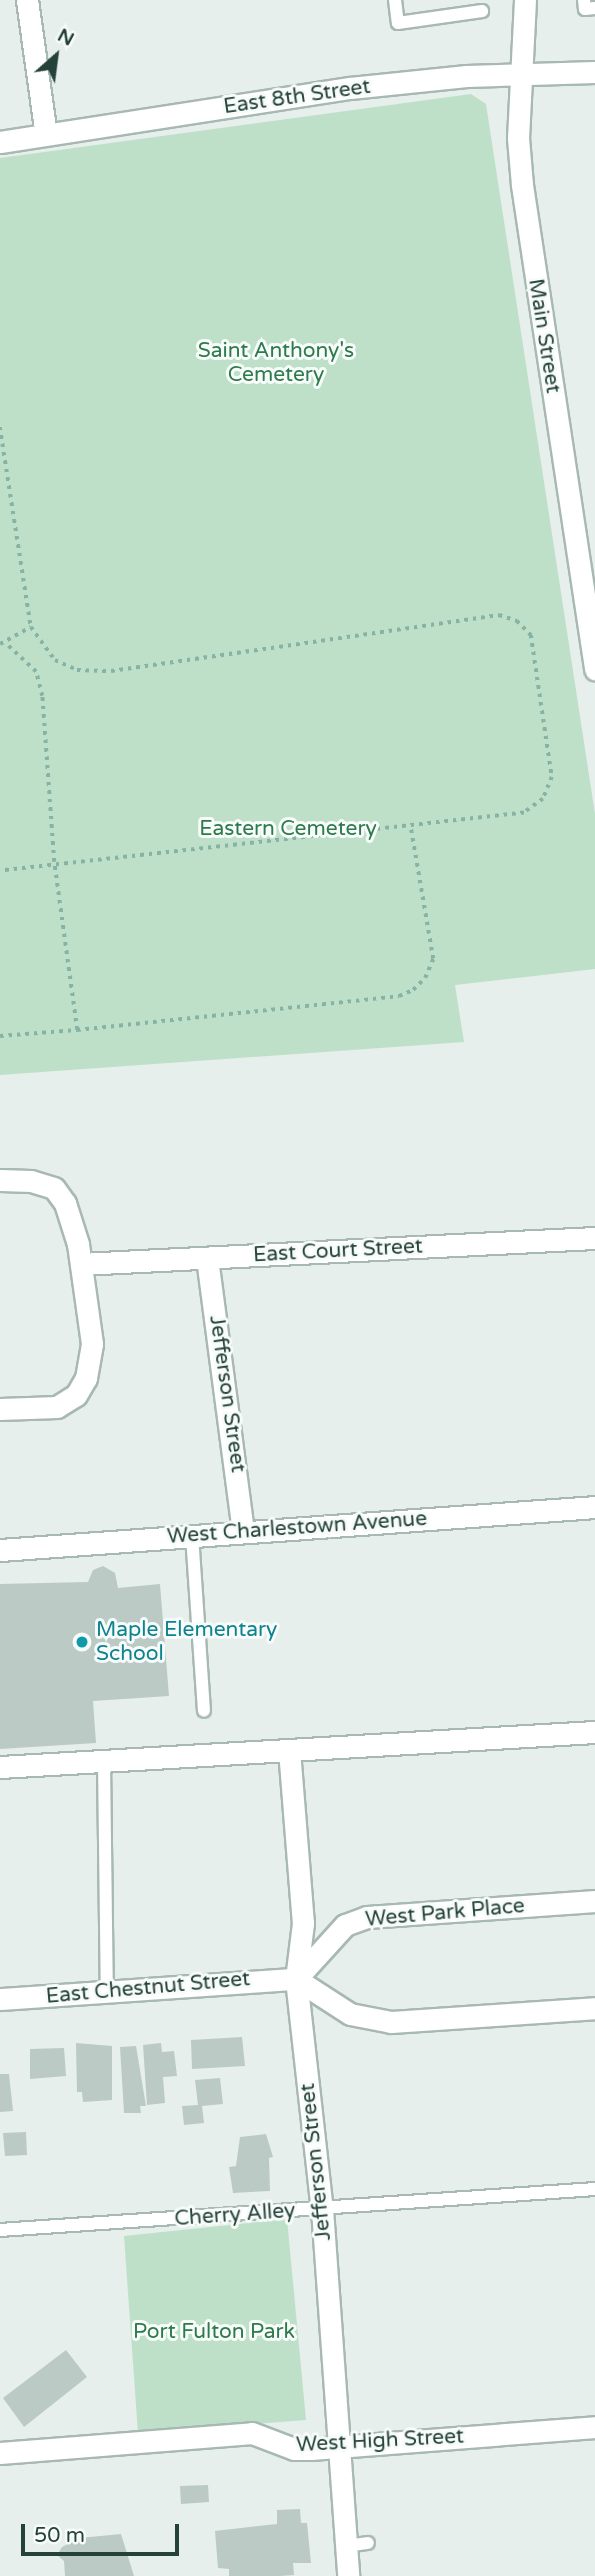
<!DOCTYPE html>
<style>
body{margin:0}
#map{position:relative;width:595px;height:2576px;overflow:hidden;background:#e6efeb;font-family:"Varela Round",sans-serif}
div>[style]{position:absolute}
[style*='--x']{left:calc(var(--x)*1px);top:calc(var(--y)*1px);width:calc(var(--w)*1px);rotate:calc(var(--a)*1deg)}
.green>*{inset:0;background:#bfe0c8}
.building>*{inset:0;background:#bbcac4}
.path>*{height:3.5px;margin-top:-1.75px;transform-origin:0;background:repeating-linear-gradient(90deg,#86b3a5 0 3.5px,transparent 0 8.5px)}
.roads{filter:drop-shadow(2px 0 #a8b8b2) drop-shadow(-2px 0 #a8b8b2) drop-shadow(0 2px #a8b8b2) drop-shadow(0 -2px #a8b8b2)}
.lane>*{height:12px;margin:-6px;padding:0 6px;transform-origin:6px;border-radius:6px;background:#fff}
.street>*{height:21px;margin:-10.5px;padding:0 10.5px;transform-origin:10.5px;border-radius:10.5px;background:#fff}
.secondary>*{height:21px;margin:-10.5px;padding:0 10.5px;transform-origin:10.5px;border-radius:10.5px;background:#fff}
.dots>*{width:19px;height:19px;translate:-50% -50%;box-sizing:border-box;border:4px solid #f7fbf9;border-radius:50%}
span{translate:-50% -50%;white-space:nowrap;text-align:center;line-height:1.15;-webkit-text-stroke:6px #f7fbf9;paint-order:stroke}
.street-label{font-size:21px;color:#24423a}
.park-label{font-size:21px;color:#2d7a4b}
.culture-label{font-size:21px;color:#0d838f}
.left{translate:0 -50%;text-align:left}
.north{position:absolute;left:21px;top:21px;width:70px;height:70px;-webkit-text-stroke:5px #f7fbf9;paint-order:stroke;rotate:28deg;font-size:19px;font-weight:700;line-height:28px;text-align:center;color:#24423a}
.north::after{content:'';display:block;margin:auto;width:24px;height:32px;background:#24423a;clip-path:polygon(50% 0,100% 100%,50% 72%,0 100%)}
.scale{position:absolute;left:21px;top:2524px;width:158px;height:32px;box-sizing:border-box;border:4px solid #24423a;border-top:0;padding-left:9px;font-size:21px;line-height:24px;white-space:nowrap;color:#24423a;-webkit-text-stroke:5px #f7fbf9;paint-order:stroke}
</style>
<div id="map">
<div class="green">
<div style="clip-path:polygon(471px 94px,486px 104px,595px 814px,595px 969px,455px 985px,464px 1042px,0 1075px,0 158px)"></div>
<div style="clip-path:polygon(287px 2219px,306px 2420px,138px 2433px,124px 2236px)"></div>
</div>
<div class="building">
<div style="clip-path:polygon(103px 1566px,115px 1573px,118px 1588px,160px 1584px,169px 1696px,93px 1701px,96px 1743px,0 1749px,0 1584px,88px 1582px,93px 1570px)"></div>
<div style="clip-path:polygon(242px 2037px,245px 2066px,192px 2069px,191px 2040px)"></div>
<div style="clip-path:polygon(76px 2043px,112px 2046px,112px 2100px,83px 2102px,82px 2092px,77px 2092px)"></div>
<div style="clip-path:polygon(161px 2043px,162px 2052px,174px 2051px,177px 2076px,163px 2077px,165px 2103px,147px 2105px,143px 2045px)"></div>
<div style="clip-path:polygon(136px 2046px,146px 2106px,140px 2106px,141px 2113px,124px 2113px,120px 2047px)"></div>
<div style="clip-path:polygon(64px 2048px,66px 2076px,30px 2079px,30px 2049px)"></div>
<div style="clip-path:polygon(0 2074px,9px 2074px,13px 2111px,0 2112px)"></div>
<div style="clip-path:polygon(220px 2078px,223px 2104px,202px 2106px,204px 2123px,184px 2125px,182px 2106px,198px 2105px,195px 2080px)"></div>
<div style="clip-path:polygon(26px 2132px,27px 2155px,5px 2156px,3px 2133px)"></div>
<div style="clip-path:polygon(266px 2134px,273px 2157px,269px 2158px,270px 2191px,233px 2193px,229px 2167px,236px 2166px,240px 2137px)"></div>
<div style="clip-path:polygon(66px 2350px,87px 2377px,24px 2427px,3px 2398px)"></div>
<div style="clip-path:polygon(208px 2485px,209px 2502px,181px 2504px,180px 2486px)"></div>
<div style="clip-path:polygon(300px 2509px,301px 2523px,307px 2523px,311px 2563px,293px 2563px,294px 2575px,280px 2576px,229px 2576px,229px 2569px,218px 2568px,215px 2531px,277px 2524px,277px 2510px)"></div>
<div style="clip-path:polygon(121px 2534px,134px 2576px,65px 2576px,64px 2561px,57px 2555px,62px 2547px,80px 2538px)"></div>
</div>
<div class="path">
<div style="--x:0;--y:427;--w:202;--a:81.2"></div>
<div style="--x:31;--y:627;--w:41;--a:54"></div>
<div style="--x:55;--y:660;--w:24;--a:24"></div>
<div style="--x:77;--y:670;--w:34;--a:2"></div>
<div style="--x:111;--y:671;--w:392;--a:-8.2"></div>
<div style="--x:499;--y:615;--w:19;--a:18"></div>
<div style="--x:517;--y:621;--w:20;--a:45"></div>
<div style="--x:531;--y:635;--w:144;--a:81.6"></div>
<div style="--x:552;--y:777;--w:24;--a:112"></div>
<div style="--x:543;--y:799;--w:24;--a:144"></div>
<div style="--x:524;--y:813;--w:527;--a:173.68"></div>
<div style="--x:0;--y:644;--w:35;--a:-29"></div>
<div style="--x:77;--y:1030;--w:324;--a:-6"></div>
<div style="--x:399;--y:996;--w:15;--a:-23"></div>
<div style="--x:413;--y:990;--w:17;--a:-45"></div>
<div style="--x:425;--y:978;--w:21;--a:-67"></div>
<div style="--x:433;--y:959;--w:136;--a:-99.7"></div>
<div style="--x:0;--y:1036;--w:77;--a:-4.5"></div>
<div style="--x:77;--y:1030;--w:170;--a:-97.8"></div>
<div style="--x:54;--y:862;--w:166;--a:-94.1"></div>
<div style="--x:42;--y:696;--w:25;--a:-104"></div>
<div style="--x:36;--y:672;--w:41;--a:-137"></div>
</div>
<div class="roads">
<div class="lane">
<div style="--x:395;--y:0;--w:23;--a:83"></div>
<div style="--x:398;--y:23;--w:85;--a:-8.1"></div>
<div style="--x:584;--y:0;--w:9;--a:84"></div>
<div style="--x:585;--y:9;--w:10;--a:-6"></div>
<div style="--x:192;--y:1535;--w:176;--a:86.1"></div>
<div style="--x:104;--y:1761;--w:231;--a:89.3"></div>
<div style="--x:0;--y:2230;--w:596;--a:-3.94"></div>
<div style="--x:346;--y:2546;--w:22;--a:-8"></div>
</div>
<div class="street">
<div style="--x:27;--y:0;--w:136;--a:82"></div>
<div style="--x:525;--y:0;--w:138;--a:92.9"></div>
<div style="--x:518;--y:138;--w:47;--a:85.1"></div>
<div style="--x:522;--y:185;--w:490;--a:81.4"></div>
<div style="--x:0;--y:1180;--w:31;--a:2"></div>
<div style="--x:31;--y:1181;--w:24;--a:17"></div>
<div style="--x:54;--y:1188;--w:19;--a:54"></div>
<div style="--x:65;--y:1203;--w:43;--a:72.4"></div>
<div style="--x:78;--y:1244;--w:101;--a:82"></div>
<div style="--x:92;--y:1344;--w:35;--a:100"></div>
<div style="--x:86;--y:1378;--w:20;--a:120"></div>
<div style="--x:76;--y:1395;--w:22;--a:148"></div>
<div style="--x:57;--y:1407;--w:57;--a:178"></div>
<div style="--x:207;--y:1258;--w:275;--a:82.5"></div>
<div style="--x:81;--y:1264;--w:515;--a:-2.9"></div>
<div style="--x:0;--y:1550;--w:597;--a:-4.13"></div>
<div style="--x:289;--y:1750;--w:174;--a:85.4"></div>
<div style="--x:303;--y:1923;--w:56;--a:97.1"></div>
<div style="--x:296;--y:1979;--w:231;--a:83.6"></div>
<div style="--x:322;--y:2209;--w:368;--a:85.9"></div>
<div style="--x:0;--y:1767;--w:596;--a:-3.37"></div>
<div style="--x:296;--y:1979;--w:73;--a:-47.8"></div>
<div style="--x:345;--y:1925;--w:23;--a:-20"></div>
<div style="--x:367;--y:1917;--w:229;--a:-4"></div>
<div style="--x:296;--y:1979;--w:64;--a:32.9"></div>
<div style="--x:350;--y:2014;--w:42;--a:11"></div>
<div style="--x:391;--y:2022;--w:204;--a:-3.9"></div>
<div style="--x:0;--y:1999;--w:297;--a:-3.9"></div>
<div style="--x:0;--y:2453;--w:253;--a:-4.5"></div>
<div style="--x:252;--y:2433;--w:45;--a:20.9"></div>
<div style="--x:294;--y:2449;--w:17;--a:0"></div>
<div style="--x:311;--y:2449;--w:285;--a:-4.4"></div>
</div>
<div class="secondary">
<div style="--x:0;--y:142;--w:354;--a:-8.8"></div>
<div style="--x:350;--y:88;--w:117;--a:-5.9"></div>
<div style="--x:466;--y:76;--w:129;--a:-1.8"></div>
</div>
</div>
<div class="dots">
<div style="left:82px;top:1642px;background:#0f9aa8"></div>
</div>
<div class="street-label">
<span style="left:297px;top:97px;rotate:-8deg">East 8th Street</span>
<span style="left:544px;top:336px;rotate:81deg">Main Street</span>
<span style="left:338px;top:1251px;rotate:-3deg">East Court Street</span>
<span style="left:227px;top:1394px;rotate:82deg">Jefferson Street</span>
<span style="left:297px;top:1528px;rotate:-4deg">West Charlestown Avenue</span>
<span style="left:445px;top:1913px;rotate:-5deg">West Park Place</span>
<span style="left:148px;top:1988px;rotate:-5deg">East Chestnut Street</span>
<span style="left:316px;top:2162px;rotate:-96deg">Jefferson Street</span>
<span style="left:235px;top:2215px;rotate:-4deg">Cherry Alley</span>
<span style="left:380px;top:2441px;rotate:-3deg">West High Street</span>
</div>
<div class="park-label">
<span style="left:276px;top:363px">Saint Anthony's<br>Cemetery</span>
<span style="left:288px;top:829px">Eastern Cemetery</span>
<span style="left:214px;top:2332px">Port Fulton Park</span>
</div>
<div class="culture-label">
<span class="left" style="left:96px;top:1642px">Maple Elementary<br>School</span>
</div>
<div class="north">N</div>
<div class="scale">50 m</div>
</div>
